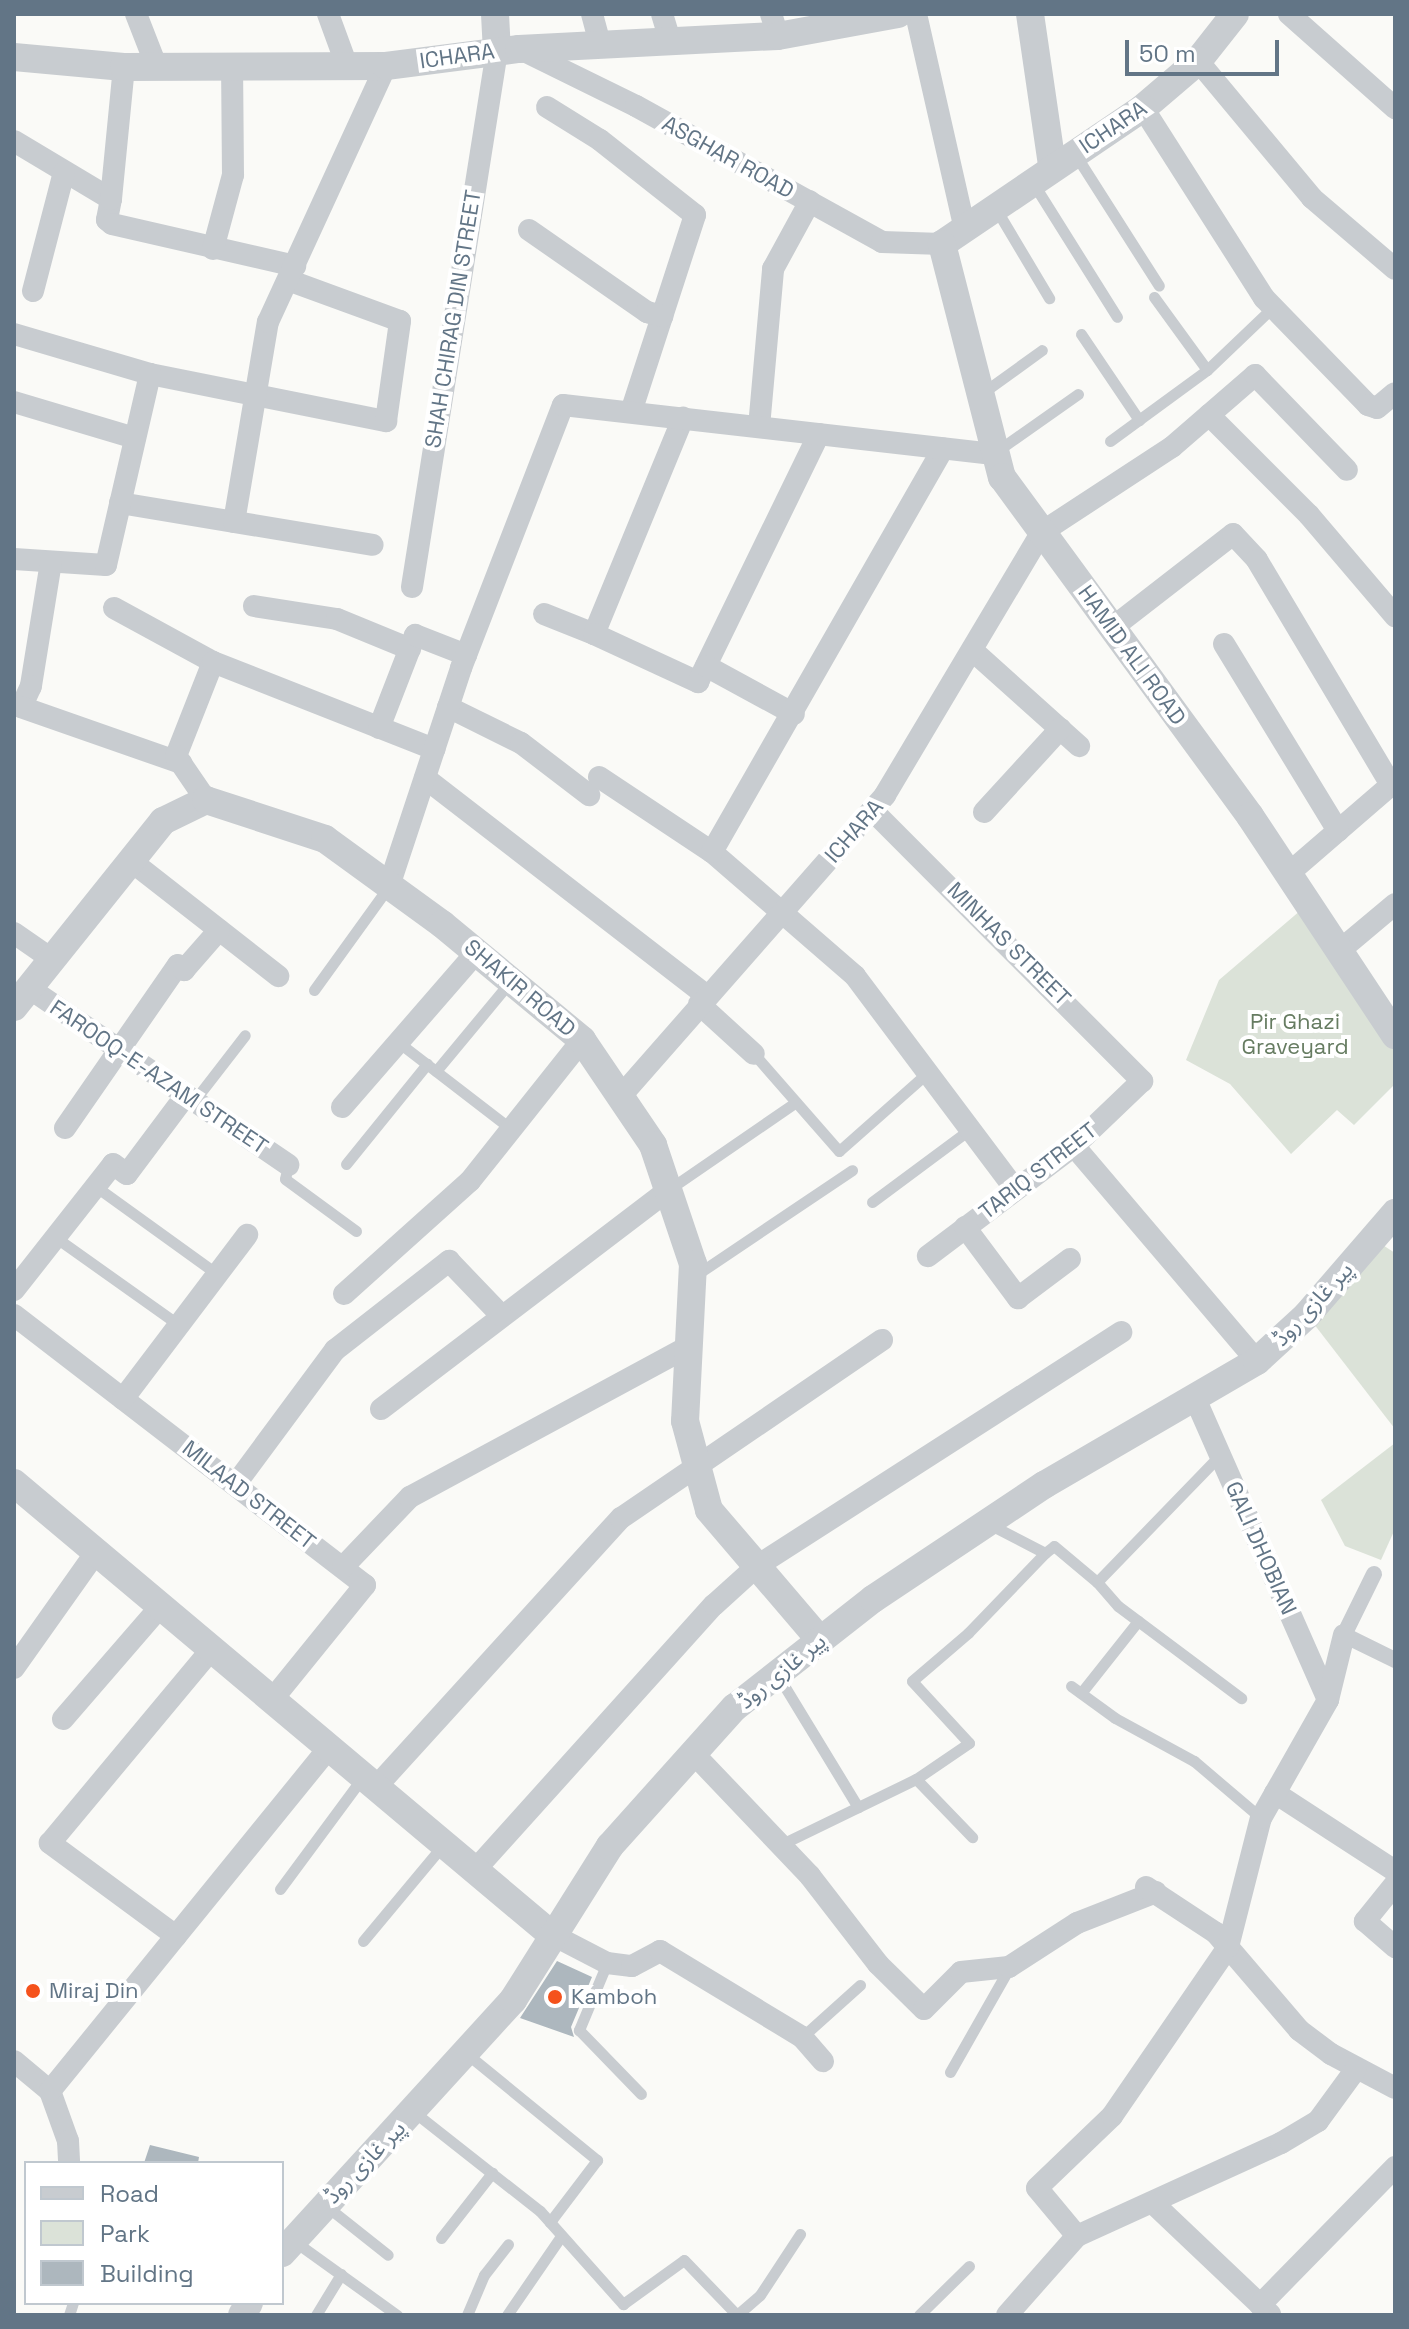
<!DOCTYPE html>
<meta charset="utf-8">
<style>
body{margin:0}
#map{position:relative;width:1409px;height:2329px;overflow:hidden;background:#fafaf7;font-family:"Space Grotesk","Noto Sans Arabic",sans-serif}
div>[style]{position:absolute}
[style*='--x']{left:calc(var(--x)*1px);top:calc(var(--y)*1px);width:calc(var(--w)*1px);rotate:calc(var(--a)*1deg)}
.green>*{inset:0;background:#dbe2d8}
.building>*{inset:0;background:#adb7be}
.service>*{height:11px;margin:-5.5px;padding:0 5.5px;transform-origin:5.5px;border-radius:5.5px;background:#c8ccd0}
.pedestrian>*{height:16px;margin:-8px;padding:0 8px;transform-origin:8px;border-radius:8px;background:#c8ccd0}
.minor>*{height:22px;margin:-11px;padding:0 11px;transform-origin:11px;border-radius:11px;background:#c8ccd0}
.tertiary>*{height:28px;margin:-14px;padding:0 14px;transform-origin:14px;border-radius:14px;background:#c8ccd0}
.dots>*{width:22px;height:22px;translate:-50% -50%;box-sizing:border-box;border:4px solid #fff;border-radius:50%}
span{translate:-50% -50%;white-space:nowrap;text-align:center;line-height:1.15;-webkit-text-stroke:8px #fff;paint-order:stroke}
.street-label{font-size:22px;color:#627586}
.park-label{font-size:22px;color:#667c61}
.poi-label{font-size:22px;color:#627586}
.left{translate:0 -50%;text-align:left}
.frame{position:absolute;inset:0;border:16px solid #627586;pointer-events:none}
.legend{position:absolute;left:24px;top:2161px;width:260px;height:144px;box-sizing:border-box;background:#fff;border:2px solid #c0c8cf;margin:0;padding:10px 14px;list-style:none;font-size:24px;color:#627586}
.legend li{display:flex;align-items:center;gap:16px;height:40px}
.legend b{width:40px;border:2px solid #c0c8cf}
.scale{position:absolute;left:1125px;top:40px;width:154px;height:36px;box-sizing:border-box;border:4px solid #627586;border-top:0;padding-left:10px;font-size:24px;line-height:28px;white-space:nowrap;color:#627586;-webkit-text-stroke:6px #fff;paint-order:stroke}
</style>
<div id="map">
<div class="green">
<div style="clip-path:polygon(1308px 904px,1395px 1035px,1395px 1084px,1354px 1125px,1337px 1110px,1291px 1154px,1230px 1084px,1186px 1060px,1219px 980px)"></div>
<div style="clip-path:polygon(1372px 1238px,1395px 1253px,1395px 1429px,1307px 1315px)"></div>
<div style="clip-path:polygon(1395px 1443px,1395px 1529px,1381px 1560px,1345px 1546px,1321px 1500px)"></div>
</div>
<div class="building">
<div style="clip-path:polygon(557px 1961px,592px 1977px,571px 2027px,574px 2037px,520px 2018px)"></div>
<div style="clip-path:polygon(150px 2145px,199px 2157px,198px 2163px,144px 2163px)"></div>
</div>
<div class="service">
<div style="--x:1075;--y:154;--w:156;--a:57.5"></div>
<div style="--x:1033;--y:183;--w:158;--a:57.9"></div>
<div style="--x:996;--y:209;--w:104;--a:59.2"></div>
<div style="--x:1154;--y:297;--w:90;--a:54"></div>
<div style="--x:1081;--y:334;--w:104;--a:56"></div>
<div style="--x:981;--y:394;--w:75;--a:-35.8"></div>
<div style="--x:1110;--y:441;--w:120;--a:-36.2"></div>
<div style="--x:1207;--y:370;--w:91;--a:-43.7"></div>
<div style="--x:997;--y:451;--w:99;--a:-35.1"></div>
<div style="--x:314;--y:990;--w:128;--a:-54.2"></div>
<div style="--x:398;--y:1042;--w:143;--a:37.6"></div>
<div style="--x:754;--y:1054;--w:129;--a:48.8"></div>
<div style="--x:839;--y:1151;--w:116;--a:-41.5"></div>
<div style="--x:436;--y:1071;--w:116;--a:-50.3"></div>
<div style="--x:194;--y:1101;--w:83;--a:-52.3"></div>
<div style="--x:346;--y:1164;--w:129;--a:-51"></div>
<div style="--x:288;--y:1165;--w:14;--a:102"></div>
<div style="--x:285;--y:1179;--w:88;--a:36.2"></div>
<div style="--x:95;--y:1186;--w:150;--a:35.8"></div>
<div style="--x:668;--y:1190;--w:155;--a:-34.5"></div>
<div style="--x:872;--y:1202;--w:121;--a:-36.6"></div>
<div style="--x:55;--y:1237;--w:152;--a:35.4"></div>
<div style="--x:696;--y:1275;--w:188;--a:-33.9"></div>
<div style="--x:989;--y:1524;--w:63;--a:27.4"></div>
<div style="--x:1045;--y:1553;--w:11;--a:-38"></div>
<div style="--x:1054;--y:1546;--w:56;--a:39.9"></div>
<div style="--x:1097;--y:1582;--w:177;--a:-45.9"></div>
<div style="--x:1097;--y:1582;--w:32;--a:49"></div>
<div style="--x:1118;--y:1606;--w:154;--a:36.8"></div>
<div style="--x:777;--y:1674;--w:156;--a:58.7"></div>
<div style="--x:1071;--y:1686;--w:54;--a:36"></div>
<div style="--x:1115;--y:1718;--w:90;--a:28.6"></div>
<div style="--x:1194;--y:1761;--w:88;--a:40.4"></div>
<div style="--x:1081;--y:1693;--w:92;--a:-51.6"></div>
<div style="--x:916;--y:1779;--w:64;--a:-34.2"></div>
<div style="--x:969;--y:1743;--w:84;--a:-132.6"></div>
<div style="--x:912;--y:1681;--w:74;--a:-40.6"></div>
<div style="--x:968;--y:1633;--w:111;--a:-46.1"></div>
<div style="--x:780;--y:1845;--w:151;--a:-25.9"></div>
<div style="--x:916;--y:1779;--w:81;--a:46"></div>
<div style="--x:280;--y:1889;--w:138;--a:-53.5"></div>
<div style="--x:363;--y:1941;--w:125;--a:-50.2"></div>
<div style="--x:607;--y:1963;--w:73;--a:112.7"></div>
<div style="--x:579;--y:2030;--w:89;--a:45.9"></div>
<div style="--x:802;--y:2037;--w:78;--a:-41.9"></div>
<div style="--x:467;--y:2054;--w:168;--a:39.2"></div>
<div style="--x:597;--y:2160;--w:78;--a:127.2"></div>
<div style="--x:950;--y:2072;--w:120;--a:-60.4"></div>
<div style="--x:414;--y:2112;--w:160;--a:38.2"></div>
<div style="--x:540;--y:2211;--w:125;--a:48.3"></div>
<div style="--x:623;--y:2304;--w:75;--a:-35.8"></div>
<div style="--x:684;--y:2260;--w:76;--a:46.1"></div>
<div style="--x:325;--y:2205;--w:80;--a:38.4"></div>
<div style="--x:441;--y:2238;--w:83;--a:-51.9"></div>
<div style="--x:294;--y:2241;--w:127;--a:35.7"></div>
<div style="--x:69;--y:2315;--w:13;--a:-72"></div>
<div style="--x:316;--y:2315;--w:48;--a:-58.6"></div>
<div style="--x:467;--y:2315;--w:43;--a:-67"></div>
<div style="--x:484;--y:2275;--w:39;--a:-52"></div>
<div style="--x:507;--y:2315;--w:96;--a:-55.6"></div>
<div style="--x:737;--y:2315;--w:30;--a:-41"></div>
<div style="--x:760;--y:2295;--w:73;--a:-56.7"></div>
<div style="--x:919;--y:2315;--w:70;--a:-44.4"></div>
</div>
<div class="pedestrian">
<div style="--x:1374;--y:1574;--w:68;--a:116.2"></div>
<div style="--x:1344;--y:1635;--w:57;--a:26.1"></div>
</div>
<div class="minor">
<div style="--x:136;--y:14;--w:58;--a:68.7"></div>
<div style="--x:328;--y:14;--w:55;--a:69.9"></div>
<div style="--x:592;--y:14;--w:34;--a:75"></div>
<div style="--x:662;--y:14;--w:30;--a:73"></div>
<div style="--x:771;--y:14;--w:23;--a:72"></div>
<div style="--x:916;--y:14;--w:216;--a:77.2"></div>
<div style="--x:1289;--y:14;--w:142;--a:41.6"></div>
<div style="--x:520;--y:49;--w:129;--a:26.2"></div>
<div style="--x:636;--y:106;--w:281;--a:28.9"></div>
<div style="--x:882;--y:242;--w:60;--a:1.9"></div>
<div style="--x:1198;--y:61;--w:178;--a:50.2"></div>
<div style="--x:1312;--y:198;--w:109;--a:40.5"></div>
<div style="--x:547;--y:107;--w:62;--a:31.9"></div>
<div style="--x:600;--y:140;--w:121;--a:38.3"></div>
<div style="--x:695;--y:215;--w:207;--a:108"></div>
<div style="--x:1143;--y:108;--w:225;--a:57.5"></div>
<div style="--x:1264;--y:298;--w:149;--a:45.8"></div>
<div style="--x:1368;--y:405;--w:9;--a:18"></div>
<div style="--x:1377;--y:408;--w:23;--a:-40"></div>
<div style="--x:14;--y:141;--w:113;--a:30.9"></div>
<div style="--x:111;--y:199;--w:21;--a:101"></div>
<div style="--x:107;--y:220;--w:6;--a:39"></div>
<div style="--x:112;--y:224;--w:188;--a:12.9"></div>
<div style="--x:111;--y:199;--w:133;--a:-84.4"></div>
<div style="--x:529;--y:230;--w:144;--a:34.8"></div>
<div style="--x:647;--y:312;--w:16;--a:15"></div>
<div style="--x:213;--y:249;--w:77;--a:-74.9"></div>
<div style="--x:233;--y:175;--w:107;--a:-90.5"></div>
<div style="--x:33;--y:291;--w:123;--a:-75.4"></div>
<div style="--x:14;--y:334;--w:142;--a:16.4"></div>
<div style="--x:150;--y:374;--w:241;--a:11.3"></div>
<div style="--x:386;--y:421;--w:101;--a:-82"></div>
<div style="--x:400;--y:321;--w:119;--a:-159.9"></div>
<div style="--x:14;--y:402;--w:126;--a:16.6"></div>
<div style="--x:1209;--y:415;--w:141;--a:45"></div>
<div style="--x:1309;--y:515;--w:133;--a:49.6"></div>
<div style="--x:759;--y:427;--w:159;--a:-84.9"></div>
<div style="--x:773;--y:269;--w:77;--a:-61.4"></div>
<div style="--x:120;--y:503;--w:256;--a:9.4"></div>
<div style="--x:234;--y:522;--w:203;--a:-80.4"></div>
<div style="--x:268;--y:322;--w:282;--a:-65.3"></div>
<div style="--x:14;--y:559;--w:92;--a:3.7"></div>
<div style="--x:106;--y:565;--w:196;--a:-77"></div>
<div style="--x:51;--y:562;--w:126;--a:99.2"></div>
<div style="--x:31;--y:686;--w:23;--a:115"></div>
<div style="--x:21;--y:707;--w:170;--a:19.3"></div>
<div style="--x:412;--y:587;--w:543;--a:-80.99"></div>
<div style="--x:254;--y:606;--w:84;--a:8.9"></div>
<div style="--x:337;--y:619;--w:79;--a:22.3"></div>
<div style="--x:114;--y:608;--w:113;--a:28.6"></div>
<div style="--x:213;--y:662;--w:101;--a:111.5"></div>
<div style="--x:176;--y:756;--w:53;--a:55.7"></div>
<div style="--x:544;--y:614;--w:54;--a:21.8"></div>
<div style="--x:594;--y:634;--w:234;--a:-67.6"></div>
<div style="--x:1112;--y:628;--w:153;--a:-37.8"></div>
<div style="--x:1233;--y:534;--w:35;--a:47"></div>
<div style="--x:1257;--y:560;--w:262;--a:59.2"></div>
<div style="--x:1391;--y:785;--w:136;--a:139.2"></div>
<div style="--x:594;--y:634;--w:115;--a:24.8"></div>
<div style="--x:698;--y:682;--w:276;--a:-64"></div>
<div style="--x:1224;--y:644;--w:219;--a:58.6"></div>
<div style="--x:972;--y:650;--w:144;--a:41.9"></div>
<div style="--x:213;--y:662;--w:238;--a:21.5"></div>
<div style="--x:706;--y:666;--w:100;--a:28.6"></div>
<div style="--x:448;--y:707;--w:81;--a:26.3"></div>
<div style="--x:521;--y:743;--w:86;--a:37.4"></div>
<div style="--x:379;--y:728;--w:100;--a:-68.8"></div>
<div style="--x:415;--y:635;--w:55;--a:21.4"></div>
<div style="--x:599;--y:777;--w:136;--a:33.6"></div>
<div style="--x:712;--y:852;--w:189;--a:40.9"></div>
<div style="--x:855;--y:976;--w:266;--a:53.1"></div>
<div style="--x:425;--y:778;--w:356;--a:37.7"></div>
<div style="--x:872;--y:810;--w:383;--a:45.1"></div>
<div style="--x:1142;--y:1081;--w:94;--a:136.3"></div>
<div style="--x:1074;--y:1146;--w:183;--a:143"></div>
<div style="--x:984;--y:812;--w:113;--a:-47.5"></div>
<div style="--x:712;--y:852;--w:465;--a:-60.2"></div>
<div style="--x:131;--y:861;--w:187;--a:38"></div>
<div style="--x:389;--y:886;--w:230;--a:-71.7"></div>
<div style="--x:461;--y:668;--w:282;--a:-68.8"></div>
<div style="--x:563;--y:405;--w:433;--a:6.5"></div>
<div style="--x:14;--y:933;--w:47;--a:34.7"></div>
<div style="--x:1339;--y:951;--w:73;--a:-40"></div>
<div style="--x:29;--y:988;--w:314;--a:34.3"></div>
<div style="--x:699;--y:1004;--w:74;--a:42.3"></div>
<div style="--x:620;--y:1097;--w:402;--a:-48.7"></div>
<div style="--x:885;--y:795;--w:306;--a:-59.2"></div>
<div style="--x:1042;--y:532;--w:155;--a:-33.2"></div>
<div style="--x:1172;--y:447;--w:110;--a:-40.9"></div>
<div style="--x:1255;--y:375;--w:132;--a:45.9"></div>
<div style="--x:342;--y:1107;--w:204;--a:-49"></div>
<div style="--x:65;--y:1128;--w:198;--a:-55.3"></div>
<div style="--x:178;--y:965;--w:8;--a:40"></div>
<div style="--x:184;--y:970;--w:53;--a:-48.8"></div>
<div style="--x:1074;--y:1146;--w:282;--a:49.6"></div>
<div style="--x:965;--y:1227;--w:89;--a:53.3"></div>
<div style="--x:1018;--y:1298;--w:65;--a:-36.9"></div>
<div style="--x:14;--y:1290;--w:160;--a:-51.8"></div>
<div style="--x:113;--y:1164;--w:17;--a:36"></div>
<div style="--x:127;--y:1174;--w:99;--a:-53.2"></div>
<div style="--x:344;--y:1294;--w:169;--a:-41.9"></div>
<div style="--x:470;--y:1181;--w:180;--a:-51.5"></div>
<div style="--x:14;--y:1315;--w:443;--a:37.6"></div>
<div style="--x:365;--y:1585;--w:149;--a:129"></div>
<div style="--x:1194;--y:1396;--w:332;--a:66.2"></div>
<div style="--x:123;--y:1399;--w:206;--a:-52.9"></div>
<div style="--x:381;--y:1409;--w:361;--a:-37.3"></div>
<div style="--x:235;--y:1485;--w:168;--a:-53.5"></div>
<div style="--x:335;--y:1350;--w:145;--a:-38"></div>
<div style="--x:449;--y:1261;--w:76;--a:46.1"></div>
<div style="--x:343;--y:1567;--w:97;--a:-46.3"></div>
<div style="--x:410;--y:1497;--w:317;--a:-28.4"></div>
<div style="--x:14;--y:1668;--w:142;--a:-54.7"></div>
<div style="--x:63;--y:1719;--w:147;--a:-49.1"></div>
<div style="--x:693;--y:1753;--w:170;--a:46.4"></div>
<div style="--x:810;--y:1876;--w:111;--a:52.3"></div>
<div style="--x:878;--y:1964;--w:64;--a:44.4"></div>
<div style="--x:924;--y:2009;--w:52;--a:-45"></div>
<div style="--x:961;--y:1972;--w:48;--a:-5.9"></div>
<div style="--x:1009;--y:1967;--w:81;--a:-32.9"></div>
<div style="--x:1077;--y:1923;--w:85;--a:-21.4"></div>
<div style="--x:375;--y:1788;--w:365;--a:-47.7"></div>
<div style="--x:621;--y:1518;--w:316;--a:-34.3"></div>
<div style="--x:1275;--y:1793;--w:143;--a:33"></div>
<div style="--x:475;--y:1870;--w:357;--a:-48"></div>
<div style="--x:714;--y:1605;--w:58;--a:-42.2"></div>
<div style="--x:757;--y:1566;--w:433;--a:-32.7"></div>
<div style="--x:1395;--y:1884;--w:48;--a:129"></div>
<div style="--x:1365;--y:1921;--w:40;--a:41"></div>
<div style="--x:1146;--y:1887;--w:84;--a:33.3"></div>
<div style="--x:1216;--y:1933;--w:128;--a:49.4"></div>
<div style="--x:1299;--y:2030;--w:40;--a:37"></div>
<div style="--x:1331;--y:2054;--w:72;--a:28"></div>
<div style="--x:551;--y:1934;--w:63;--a:27.4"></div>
<div style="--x:607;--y:1963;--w:25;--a:7"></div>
<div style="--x:632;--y:1966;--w:32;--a:-28"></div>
<div style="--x:660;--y:1951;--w:166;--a:31.2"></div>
<div style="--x:802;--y:2037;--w:32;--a:49"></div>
<div style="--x:176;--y:1936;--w:157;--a:-143.6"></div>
<div style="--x:50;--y:1843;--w:250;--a:-50.2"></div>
<div style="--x:14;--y:2061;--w:47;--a:39.8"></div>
<div style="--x:50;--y:2091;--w:53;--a:70.2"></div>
<div style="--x:68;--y:2141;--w:22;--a:87"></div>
<div style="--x:50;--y:2091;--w:441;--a:-50.9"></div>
<div style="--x:1154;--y:2204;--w:160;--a:43.5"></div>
<div style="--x:1077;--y:2236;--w:62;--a:-129.8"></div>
<div style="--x:1037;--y:2188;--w:104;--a:-43.8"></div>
<div style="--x:1112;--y:2116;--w:205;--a:-55.5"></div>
<div style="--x:1228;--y:1947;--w:133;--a:-75.7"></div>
<div style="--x:1261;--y:1818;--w:136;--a:-60.4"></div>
<div style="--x:1328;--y:1700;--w:67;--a:-76.2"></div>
<div style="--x:1260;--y:2305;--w:193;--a:-45.6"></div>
<div style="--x:1007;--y:2315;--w:106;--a:-48.5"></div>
<div style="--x:1077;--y:2236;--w:224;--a:-24.5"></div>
<div style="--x:1281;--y:2143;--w:43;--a:-30.7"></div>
<div style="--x:1318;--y:2121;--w:64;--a:-53.8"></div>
</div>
<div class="tertiary">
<div style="--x:495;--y:14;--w:37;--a:87"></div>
<div style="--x:1030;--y:14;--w:153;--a:81.7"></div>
<div style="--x:1235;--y:14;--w:60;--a:128.2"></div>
<div style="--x:1198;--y:61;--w:72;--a:139.5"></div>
<div style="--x:1143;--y:108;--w:243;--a:145.9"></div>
<div style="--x:942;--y:244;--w:241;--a:75.6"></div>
<div style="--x:1002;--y:477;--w:420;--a:53.8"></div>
<div style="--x:1250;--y:816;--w:263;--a:56.5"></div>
<div style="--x:14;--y:57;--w:110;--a:5.2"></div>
<div style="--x:124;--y:67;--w:262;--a:-0.2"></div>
<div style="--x:386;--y:66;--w:134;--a:-7.3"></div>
<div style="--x:519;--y:49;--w:259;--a:-2.9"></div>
<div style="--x:778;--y:36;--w:122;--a:-10.4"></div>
<div style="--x:14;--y:1007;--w:238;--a:-51.3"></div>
<div style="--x:163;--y:821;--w:48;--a:-26"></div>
<div style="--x:206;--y:800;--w:125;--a:18.1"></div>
<div style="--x:325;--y:839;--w:145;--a:36"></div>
<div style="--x:442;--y:924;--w:182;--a:39.6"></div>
<div style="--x:582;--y:1040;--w:127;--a:55.9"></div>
<div style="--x:653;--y:1145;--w:126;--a:71.4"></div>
<div style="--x:693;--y:1264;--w:157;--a:92.9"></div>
<div style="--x:685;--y:1421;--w:92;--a:74.9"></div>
<div style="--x:709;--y:1510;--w:171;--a:49.5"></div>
<div style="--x:14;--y:1483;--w:701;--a:40.03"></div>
<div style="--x:282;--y:2253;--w:343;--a:-47.6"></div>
<div style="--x:513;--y:2000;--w:182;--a:-57.8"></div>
<div style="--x:610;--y:1846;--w:186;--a:-48.1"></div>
<div style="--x:734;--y:1708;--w:177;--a:-38.1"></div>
<div style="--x:873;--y:1599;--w:206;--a:-33.7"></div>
<div style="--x:1044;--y:1485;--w:246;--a:-30.2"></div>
<div style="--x:1257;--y:1361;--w:68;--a:-42.6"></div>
<div style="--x:1307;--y:1315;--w:135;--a:-49.2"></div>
<div style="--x:242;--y:2315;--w:14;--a:-60"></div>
</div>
<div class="dots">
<div style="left:33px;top:1991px;background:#f5521c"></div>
<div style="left:555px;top:1997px;background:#f5521c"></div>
</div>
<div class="street-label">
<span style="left:457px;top:56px;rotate:-8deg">ICHARA</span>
<span style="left:1113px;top:127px;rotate:-34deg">ICHARA</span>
<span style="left:728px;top:157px;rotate:29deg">ASGHAR ROAD</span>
<span style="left:453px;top:319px;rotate:-81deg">SHAH CHIRAG DIN STREET</span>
<span style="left:1132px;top:655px;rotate:54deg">HAMID ALI ROAD</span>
<span style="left:854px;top:831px;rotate:-49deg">ICHARA</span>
<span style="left:1009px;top:944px;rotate:45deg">MINHAS STREET</span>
<span style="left:520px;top:988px;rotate:40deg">SHAKIR ROAD</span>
<span style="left:159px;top:1077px;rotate:34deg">FAROOQ-E-AZAM STREET</span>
<span style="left:1038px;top:1171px;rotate:-38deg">TARIQ STREET</span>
<span style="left:1313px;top:1304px;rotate:-47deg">پیر غازی روڈ</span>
<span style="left:249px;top:1495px;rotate:38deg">MILAAD STREET</span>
<span style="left:1261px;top:1548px;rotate:66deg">GALI DHOBIAN</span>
<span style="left:782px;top:1671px;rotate:-39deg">پیر غازی روڈ</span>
<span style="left:365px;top:2162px;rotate:-46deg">پیر غازی روڈ</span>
</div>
<div class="park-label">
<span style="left:1295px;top:1034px">Pir Ghazi<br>Graveyard</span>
</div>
<div class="poi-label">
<span class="left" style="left:49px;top:1991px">Miraj Din</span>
<span class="left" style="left:571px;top:1997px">Kamboh</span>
</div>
<div class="frame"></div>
<ul class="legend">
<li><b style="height:10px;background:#c8ccd0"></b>Road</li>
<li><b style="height:22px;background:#dbe2d8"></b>Park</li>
<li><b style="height:22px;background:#adb7be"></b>Building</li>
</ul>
<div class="scale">50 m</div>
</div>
